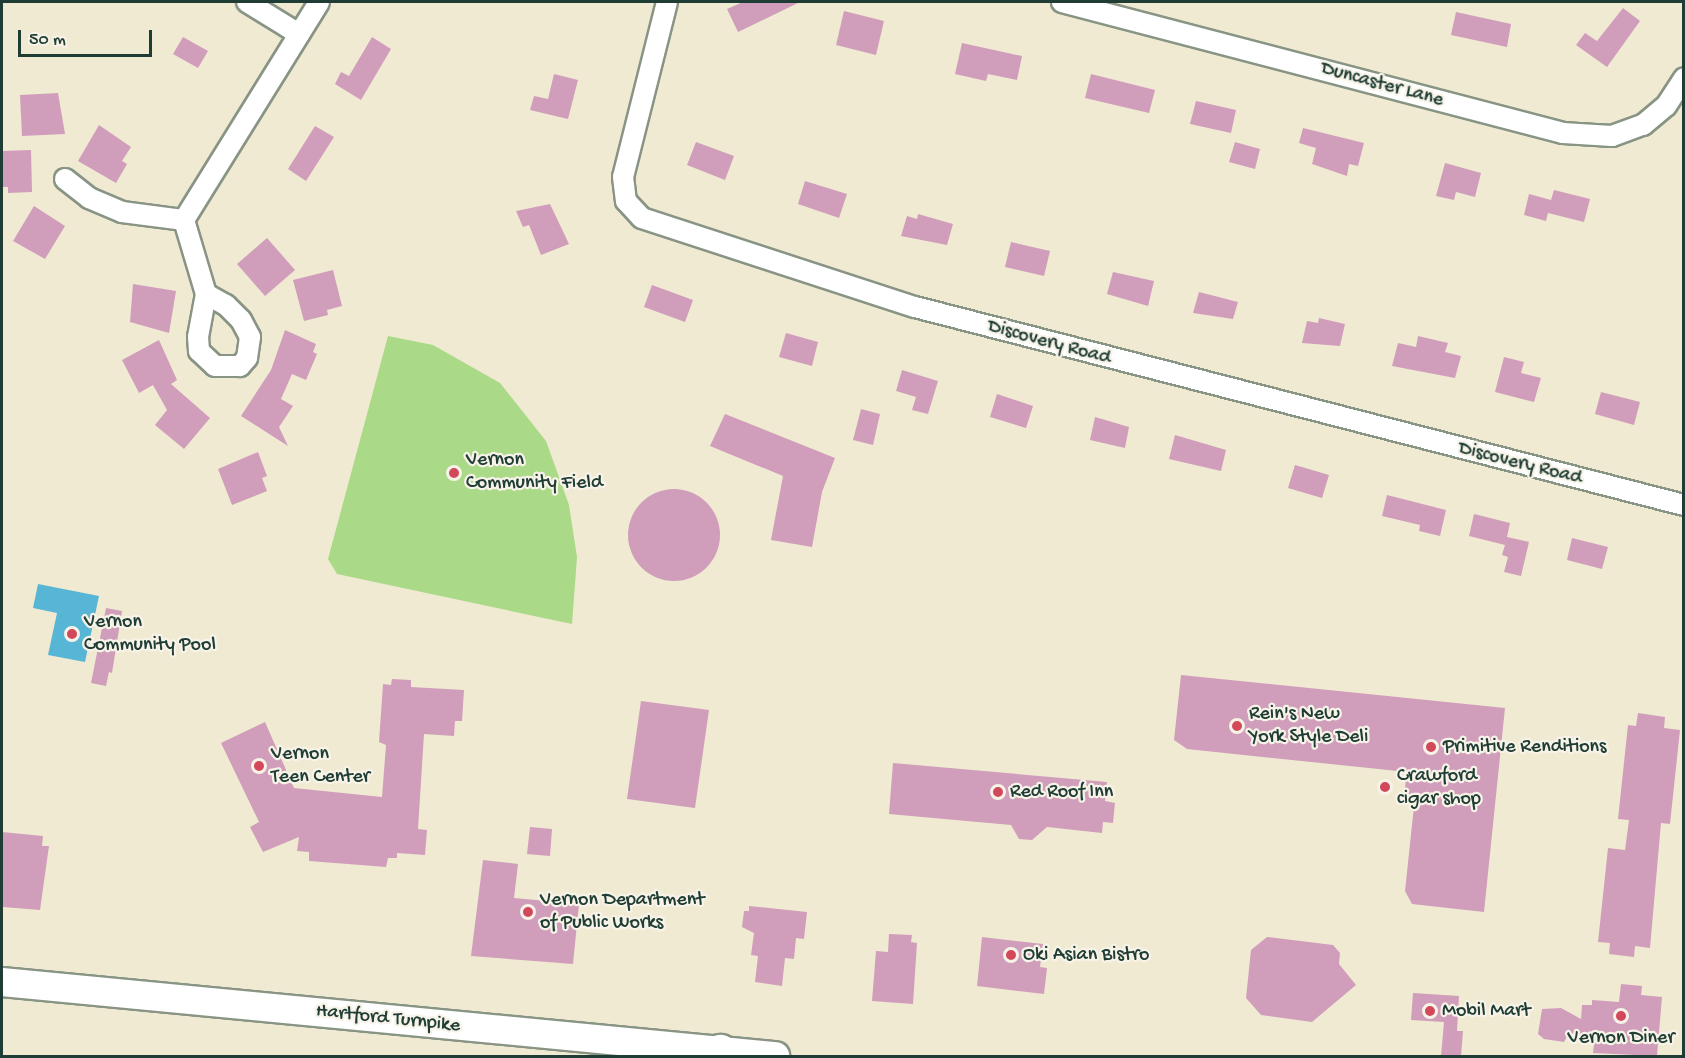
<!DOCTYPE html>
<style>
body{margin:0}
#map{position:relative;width:1685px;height:1058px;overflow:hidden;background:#f0ead3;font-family:"Gochi Hand",sans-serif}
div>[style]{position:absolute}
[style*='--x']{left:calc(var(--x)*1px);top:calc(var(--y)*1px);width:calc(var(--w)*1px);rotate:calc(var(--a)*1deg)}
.green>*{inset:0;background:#aad987}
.water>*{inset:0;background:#57b6d5}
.building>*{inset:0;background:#d09eba}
.round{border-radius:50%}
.roads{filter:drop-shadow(2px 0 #889484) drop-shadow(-2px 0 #889484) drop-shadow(0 2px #889484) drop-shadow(0 -2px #889484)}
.minor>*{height:20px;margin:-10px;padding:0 10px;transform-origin:10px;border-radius:10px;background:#fff}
.secondary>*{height:28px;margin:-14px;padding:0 14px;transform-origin:14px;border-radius:14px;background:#fff}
.motorway>*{height:33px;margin:-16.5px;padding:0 16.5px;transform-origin:16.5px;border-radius:16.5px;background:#fff}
.dots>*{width:16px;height:16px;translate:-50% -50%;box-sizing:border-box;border:3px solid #f7f3e8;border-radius:50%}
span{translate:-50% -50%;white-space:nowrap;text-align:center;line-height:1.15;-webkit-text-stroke:4.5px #f7f3e8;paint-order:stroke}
.street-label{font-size:20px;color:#1f3d34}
.poi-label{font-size:20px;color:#1f3d34}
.left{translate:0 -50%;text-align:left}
.frame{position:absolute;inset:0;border:3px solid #1f3d34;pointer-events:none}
.scale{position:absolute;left:18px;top:30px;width:134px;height:27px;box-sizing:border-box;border:3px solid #1f3d34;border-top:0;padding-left:8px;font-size:18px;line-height:21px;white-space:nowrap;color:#1f3d34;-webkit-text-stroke:4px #f7f3e8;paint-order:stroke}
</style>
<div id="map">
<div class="green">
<div style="clip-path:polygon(388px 336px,433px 345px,500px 383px,546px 441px,569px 505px,577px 557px,572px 624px,337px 574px,328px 559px)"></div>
</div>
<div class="water">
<div style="clip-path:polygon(38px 584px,99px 596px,85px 662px,48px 655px,57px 613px,33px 608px)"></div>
</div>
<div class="building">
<div style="clip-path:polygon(743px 2px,800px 2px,738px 32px,727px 9px)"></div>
<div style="clip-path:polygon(1623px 8px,1640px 21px,1607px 67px,1576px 45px,1585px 33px,1597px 41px)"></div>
<div style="clip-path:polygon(844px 11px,884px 21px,876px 55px,836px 45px)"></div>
<div style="clip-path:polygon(1456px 12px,1511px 24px,1507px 47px,1451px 35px)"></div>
<div style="clip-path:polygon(183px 37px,208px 51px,198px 68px,173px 54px)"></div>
<div style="clip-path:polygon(372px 37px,391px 49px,361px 100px,335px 84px,341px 72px,349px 76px)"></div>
<div style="clip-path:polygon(962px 43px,1022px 56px,1017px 80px,988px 74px,986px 81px,955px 74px)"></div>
<div style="clip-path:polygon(554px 74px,578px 80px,568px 119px,530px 110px,534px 96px,548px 99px)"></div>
<div style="clip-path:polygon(1091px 74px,1155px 90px,1149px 113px,1085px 98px)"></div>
<div style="clip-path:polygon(58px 93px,65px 134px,22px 136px,20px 95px)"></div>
<div style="clip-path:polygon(1196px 101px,1236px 110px,1231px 133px,1190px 124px)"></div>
<div style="clip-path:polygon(99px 125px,131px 147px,122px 161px,127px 164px,116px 183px,78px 161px)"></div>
<div style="clip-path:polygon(315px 126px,334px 137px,306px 181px,288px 169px)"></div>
<div style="clip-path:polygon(1303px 128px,1364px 143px,1358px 166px,1349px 164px,1347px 176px,1312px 164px,1316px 148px,1299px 143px)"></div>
<div style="clip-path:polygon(696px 142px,734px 156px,725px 180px,687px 165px)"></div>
<div style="clip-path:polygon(1235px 142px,1260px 149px,1255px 169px,1229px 162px)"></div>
<div style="clip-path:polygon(31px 150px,32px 192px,8px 193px,8px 187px,2px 187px,2px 151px)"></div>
<div style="clip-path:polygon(1445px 163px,1481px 173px,1475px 197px,1456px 192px,1454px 200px,1436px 196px)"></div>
<div style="clip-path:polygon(805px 181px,847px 194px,839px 218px,798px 204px)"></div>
<div style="clip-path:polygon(1554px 190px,1590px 199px,1584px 222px,1548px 213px,1550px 205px,1546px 221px,1524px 215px,1529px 194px,1551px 200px)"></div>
<div style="clip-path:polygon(550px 204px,569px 244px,541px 255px,529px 225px,523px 227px,516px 211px)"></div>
<div style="clip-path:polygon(34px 206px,65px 226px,45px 259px,13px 241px)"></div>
<div style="clip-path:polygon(918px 214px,953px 224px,947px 245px,901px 236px,907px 216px,917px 219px)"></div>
<div style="clip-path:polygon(267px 238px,295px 270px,265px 296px,237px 264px)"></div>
<div style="clip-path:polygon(1011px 242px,1050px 251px,1044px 276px,1005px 267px)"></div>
<div style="clip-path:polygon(333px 270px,342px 306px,327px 310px,328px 315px,304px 321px,293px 280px)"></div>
<div style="clip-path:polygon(1113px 272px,1154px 281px,1148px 306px,1107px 294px)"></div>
<div style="clip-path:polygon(133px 284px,176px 291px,169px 333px,130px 322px)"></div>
<div style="clip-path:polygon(652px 285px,693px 300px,685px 322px,644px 307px)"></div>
<div style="clip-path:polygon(1199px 292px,1238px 302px,1233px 319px,1193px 313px)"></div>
<div style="clip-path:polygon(1319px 318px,1345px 324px,1340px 346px,1302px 343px,1307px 321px,1318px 323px)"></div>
<div style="clip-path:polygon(285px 330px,316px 344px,313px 352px,317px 354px,306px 380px,292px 374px,281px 399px,293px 406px,279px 427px,288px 446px,241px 416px,271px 370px)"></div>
<div style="clip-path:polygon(786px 333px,818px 342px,812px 366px,779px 357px)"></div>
<div style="clip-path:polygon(1418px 336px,1448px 343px,1445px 352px,1461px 356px,1455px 378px,1392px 366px,1398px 343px,1416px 347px)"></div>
<div style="clip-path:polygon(159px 340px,177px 380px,171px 384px,210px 418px,184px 449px,155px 425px,167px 410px,153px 385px,139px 393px,122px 360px)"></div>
<div style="clip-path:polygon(1504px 357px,1524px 362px,1521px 373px,1541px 378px,1534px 402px,1495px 392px)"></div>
<div style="clip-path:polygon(902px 370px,938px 381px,928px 414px,912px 410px,916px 397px,896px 391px)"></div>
<div style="clip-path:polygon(1601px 392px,1640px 402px,1634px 425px,1595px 414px)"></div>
<div style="clip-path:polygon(997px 394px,1033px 406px,1026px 428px,990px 417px)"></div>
<div style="clip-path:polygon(861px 409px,880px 414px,873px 445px,853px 440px)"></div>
<div style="clip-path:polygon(725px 414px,835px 458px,822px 492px,812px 547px,771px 540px,783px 476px,710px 446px)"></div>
<div style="clip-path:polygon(1095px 417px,1129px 427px,1125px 448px,1090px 440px)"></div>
<div style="clip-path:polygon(1175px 435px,1226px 450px,1221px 471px,1169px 459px)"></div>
<div style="clip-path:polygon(258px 452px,267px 476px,262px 478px,267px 491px,232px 505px,218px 469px)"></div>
<div style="clip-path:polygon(1295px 465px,1329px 475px,1322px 498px,1288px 488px)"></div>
<div class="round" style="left:628px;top:489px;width:92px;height:92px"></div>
<div style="clip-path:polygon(1387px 495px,1446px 510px,1440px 536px,1419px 531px,1420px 525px,1382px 516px)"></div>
<div style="clip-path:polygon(1474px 514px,1510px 523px,1507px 537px,1529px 542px,1521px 576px,1504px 572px,1508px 557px,1502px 555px,1505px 545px,1469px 536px)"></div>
<div style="clip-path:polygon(1572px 538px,1608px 547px,1602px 569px,1567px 560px)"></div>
<div style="clip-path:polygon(106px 608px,122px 611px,112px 673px,109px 672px,106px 686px,91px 683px)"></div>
<div style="clip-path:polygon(1181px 675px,1505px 708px,1484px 912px,1412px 904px,1405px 891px,1414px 806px,1404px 795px,1407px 772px,1187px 749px,1174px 740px)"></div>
<div style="clip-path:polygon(392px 679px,411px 680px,411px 687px,464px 690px,462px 721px,455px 721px,454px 736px,424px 734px,418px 829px,427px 830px,425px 855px,397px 853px,397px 858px,388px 858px,386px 867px,309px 861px,309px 852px,297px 851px,299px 837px,263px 852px,250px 827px,259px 822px,221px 743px,265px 722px,294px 788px,382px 797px,386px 745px,379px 742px,383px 684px,391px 685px)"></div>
<div style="clip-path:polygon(641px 701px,709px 710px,695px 808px,627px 799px)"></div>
<div style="clip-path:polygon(1638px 713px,1665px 717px,1664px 728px,1680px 730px,1670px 824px,1661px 823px,1650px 948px,1635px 946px,1634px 957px,1609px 954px,1610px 943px,1598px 942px,1608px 848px,1625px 850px,1629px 820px,1618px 819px,1628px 725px,1636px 726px)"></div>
<div style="clip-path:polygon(893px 763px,1107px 782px,1105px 801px,1115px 803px,1113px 823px,1103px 822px,1102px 833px,1047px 827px,1032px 840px,1019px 839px,1011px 825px,889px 814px)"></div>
<div style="clip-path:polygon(530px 827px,552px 829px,550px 856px,527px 854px)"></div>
<div style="clip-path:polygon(2px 832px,43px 836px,42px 846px,49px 846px,40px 910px,3px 907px)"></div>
<div style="clip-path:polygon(483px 860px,518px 864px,514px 898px,579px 904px,573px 964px,471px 956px)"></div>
<div style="clip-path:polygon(749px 906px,807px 912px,804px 939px,796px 938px,794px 959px,785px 958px,782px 986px,755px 982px,758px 956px,751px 955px,754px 933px,742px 927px,744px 911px,749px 911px)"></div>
<div style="clip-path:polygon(889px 934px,912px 935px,911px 942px,917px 943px,913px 1004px,872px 1001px,876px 951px,888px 952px)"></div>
<div style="clip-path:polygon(982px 937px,1043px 944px,1040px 967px,1047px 968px,1044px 994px,977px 986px)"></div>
<div style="clip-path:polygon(1267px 937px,1333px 945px,1340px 953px,1339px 964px,1356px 985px,1312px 1022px,1261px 1015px,1246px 998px,1251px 950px)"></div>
<div style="clip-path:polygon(1621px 984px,1642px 986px,1641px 995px,1662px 997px,1657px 1056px,1593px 1053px,1595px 1036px,1569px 1033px,1564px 1042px,1544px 1039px,1538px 1034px,1542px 1009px,1561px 1008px,1581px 1019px,1582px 1005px,1592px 1005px,1592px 1000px,1619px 1002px)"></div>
<div style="clip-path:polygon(1413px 993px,1459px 996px,1457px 1031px,1463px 1031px,1461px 1056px,1441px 1056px,1444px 1022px,1411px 1020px)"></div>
</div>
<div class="roads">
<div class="minor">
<div style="--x:247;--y:2;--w:61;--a:31.6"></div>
<div style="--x:667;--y:2;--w:180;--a:104.1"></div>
<div style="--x:623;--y:177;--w:24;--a:83"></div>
<div style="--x:626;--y:201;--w:23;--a:47"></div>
<div style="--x:642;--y:218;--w:287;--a:18.1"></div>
<div style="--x:915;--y:307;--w:794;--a:14.44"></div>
<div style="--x:1062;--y:2;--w:518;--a:14.65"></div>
<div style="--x:1563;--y:133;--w:49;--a:3.5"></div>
<div style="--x:1612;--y:136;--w:33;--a:-20"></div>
<div style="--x:1643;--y:125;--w:30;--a:-40"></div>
<div style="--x:1666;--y:106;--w:33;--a:-57"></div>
<div style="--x:65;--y:179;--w:31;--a:38"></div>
<div style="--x:89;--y:198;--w:36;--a:23"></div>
<div style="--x:122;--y:212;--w:63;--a:7.4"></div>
<div style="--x:206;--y:294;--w:23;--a:29"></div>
<div style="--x:226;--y:305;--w:21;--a:45"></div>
<div style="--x:241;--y:320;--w:19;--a:62"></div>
<div style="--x:250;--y:337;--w:21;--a:98"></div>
<div style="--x:247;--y:358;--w:11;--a:131"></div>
<div style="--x:240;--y:366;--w:25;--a:180"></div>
<div style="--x:215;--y:366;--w:22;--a:-137"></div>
<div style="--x:199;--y:351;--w:14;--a:-94"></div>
<div style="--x:198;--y:337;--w:44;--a:-79.5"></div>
<div style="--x:206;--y:294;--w:77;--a:-106.6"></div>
<div style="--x:184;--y:220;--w:256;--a:-58.2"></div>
</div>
<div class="secondary">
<div style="--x:2;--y:982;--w:777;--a:5.47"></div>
</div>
<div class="motorway">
<div style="--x:717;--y:1056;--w:6;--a:-59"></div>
</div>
</div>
<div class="dots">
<div style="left:454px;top:473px;background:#d1495b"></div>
<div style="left:72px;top:634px;background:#d1495b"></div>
<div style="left:1237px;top:726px;background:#d1495b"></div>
<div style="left:1431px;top:747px;background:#d1495b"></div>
<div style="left:259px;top:766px;background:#d1495b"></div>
<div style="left:1385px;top:787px;background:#d1495b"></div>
<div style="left:998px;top:792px;background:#d1495b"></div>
<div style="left:528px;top:912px;background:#d1495b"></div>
<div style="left:1011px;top:955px;background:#d1495b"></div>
<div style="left:1430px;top:1011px;background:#d1495b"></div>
<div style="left:1621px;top:1016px;background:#d1495b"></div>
</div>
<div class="street-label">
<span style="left:1382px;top:85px;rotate:15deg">Duncaster Lane</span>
<span style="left:1049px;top:343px;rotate:15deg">Discovery Road</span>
<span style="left:1520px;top:464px;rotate:14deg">Discovery Road</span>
<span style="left:388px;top:1019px;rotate:6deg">Hartford Turnpike</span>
</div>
<div class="poi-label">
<span class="left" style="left:466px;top:472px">Vernon<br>Community Field</span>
<span class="left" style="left:84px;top:634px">Vernon<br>Community Pool</span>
<span class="left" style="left:1249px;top:726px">Rein's New<br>York Style Deli</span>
<span class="left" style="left:1443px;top:747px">Primitive Renditions</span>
<span class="left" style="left:271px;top:766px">Vernon<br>Teen Center</span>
<span class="left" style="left:1397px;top:788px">Crawford<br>cigar shop</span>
<span class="left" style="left:1010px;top:792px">Red Roof Inn</span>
<span class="left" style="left:540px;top:912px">Vernon Department<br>of Public Works</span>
<span class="left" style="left:1023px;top:955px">Oki Asian Bistro</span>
<span class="left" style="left:1442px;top:1011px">Mobil Mart</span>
<span style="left:1621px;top:1038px">Vernon Diner</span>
</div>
<div class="frame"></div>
<div class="scale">50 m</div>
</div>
